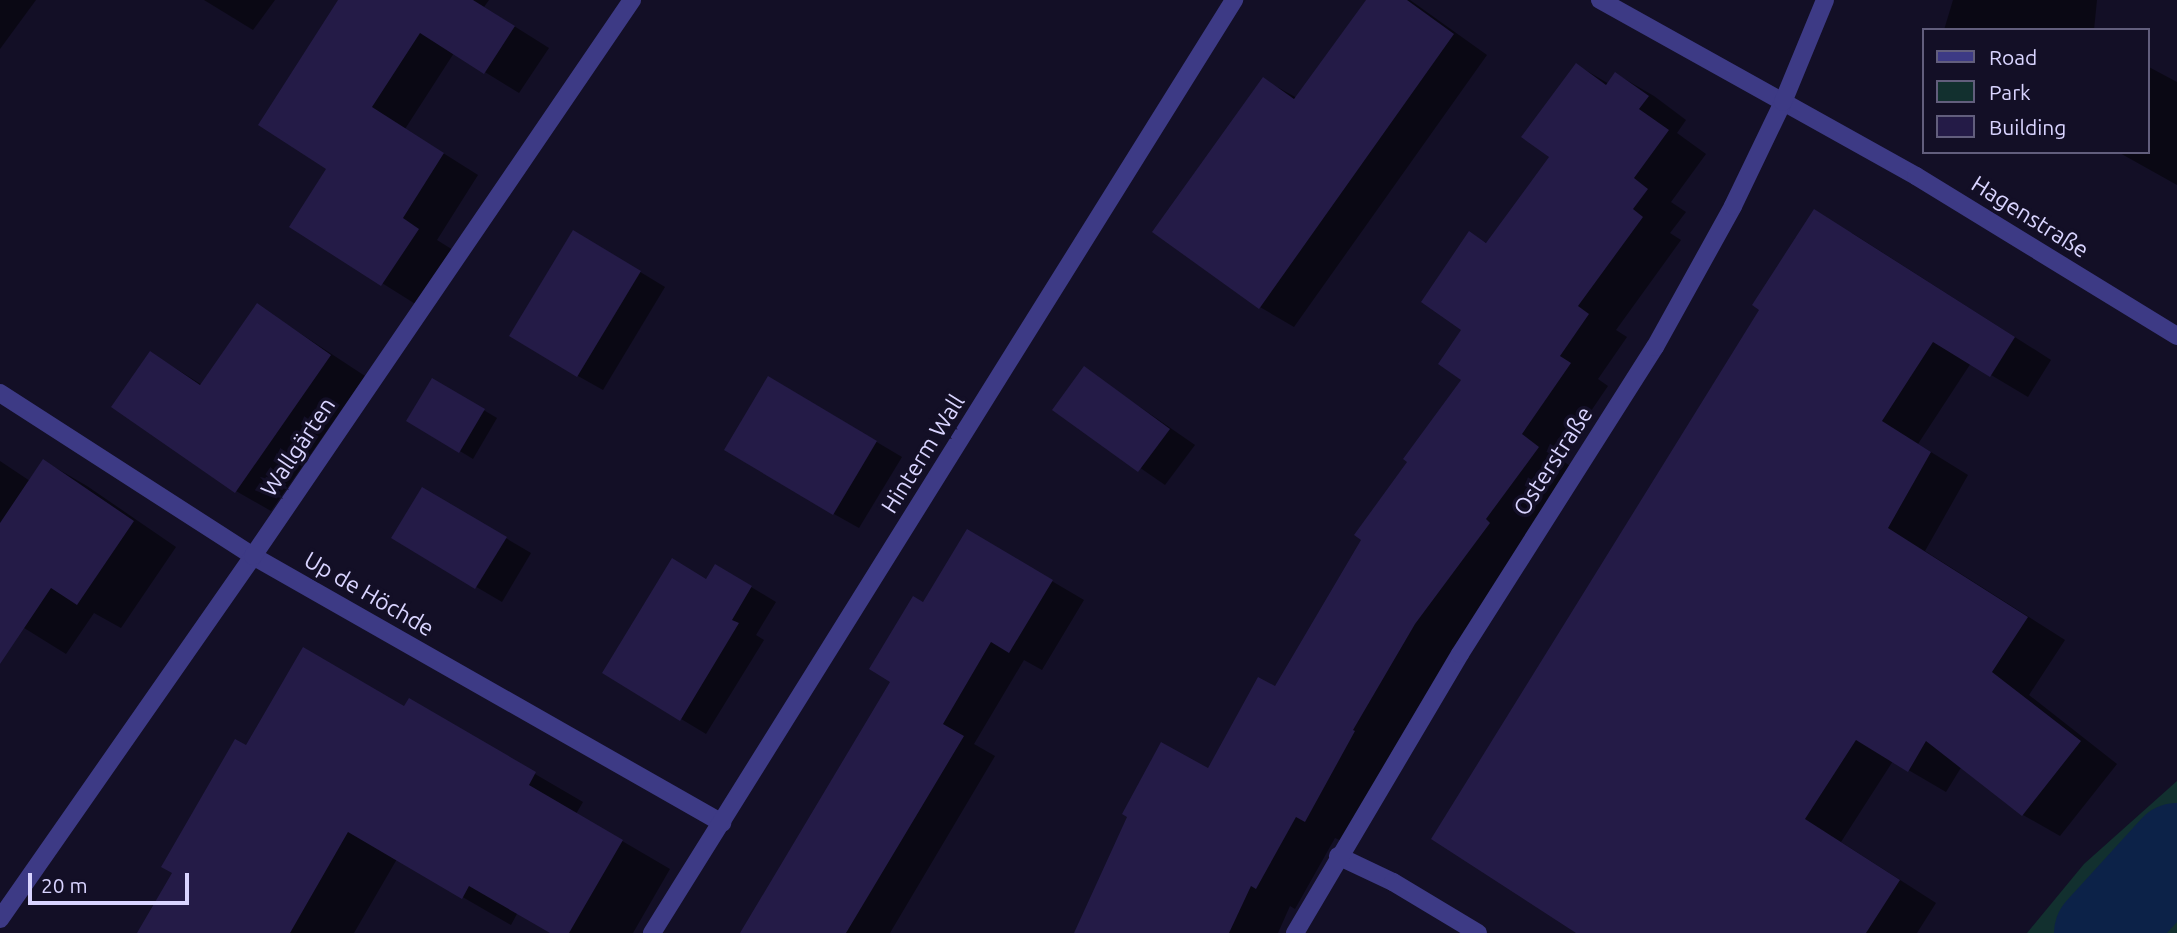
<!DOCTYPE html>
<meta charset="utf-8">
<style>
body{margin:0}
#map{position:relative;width:2177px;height:933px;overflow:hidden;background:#130f26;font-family:Ubuntu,sans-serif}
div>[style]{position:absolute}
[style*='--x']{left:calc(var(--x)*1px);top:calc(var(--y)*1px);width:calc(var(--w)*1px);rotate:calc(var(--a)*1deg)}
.green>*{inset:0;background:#12302f}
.shadow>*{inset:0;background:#0007}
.river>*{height:96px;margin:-48px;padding:0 48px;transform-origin:48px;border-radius:48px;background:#0c2248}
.building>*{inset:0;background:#241b47}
.minor>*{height:18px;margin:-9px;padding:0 9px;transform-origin:9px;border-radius:9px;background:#3d3a85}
span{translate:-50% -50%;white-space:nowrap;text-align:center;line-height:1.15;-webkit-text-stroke:7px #130f26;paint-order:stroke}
.street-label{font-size:23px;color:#d9d4ff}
.legend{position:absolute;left:1922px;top:28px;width:228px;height:126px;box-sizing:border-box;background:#130f26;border:2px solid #625e7d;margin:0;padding:9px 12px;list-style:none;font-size:21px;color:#d9d4ff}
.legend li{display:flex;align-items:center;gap:14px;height:35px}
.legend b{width:35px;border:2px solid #625e7d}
.scale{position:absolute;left:28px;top:873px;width:161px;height:32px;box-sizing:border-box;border:4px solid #d9d4ff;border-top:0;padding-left:9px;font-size:21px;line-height:24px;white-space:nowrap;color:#d9d4ff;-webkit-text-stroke:5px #130f26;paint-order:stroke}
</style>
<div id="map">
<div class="green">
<div style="clip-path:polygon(2177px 781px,2177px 933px,2027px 933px,2084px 864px)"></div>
</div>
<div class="shadow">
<div style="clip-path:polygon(0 0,36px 0,0 49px)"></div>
<div style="clip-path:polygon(204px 0,275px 0,253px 30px)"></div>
<div style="clip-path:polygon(338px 0,489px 0,484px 7px,549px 48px,519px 93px,454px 53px,405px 129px,478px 175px,437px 240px,453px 250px,417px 305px,291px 226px,328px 168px)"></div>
<div style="clip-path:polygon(1368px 0,1410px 0,1487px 55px,1294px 327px,1260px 307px,1263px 79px,1297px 98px)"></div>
<div style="clip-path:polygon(1953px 0,2097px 0,2094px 30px,1944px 30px)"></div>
<div style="clip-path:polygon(1577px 65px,1609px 84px,1616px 74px,1654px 96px,1686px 120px,1677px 133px,1706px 154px,1671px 202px,1686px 212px,1670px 233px,1681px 240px,1616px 330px,1627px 337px,1598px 379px,1608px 386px,1559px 458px,1577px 471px,1527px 546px,1454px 646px,1391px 753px,1393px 755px,1344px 842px,1335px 838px,1295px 909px,1290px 906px,1278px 933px,1074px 933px,1275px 688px,1409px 462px,1463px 379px,1470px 233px,1488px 244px,1552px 157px)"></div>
<div style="clip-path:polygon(2147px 66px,2177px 82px,2177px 185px,2118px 152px,2147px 152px)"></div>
<div style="clip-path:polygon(1852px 233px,2051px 360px,2028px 397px,1971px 363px,1918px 444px,1968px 475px,1925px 551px,2065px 640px,2029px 695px,2117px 764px,2060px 836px,2023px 815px,1962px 766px,1946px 792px,1893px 761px,1841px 842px,1936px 903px,1917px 933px,1580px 933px)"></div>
<div style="clip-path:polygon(599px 247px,665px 287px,603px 390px,578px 376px)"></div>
<div style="clip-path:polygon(257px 305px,365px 376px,271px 511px,236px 491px,151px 353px,202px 385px)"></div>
<div style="clip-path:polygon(1085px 369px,1195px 445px,1165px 485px,1055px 409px)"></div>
<div style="clip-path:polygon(433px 380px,497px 418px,473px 459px,409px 420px)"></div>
<div style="clip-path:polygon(794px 393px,902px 457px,859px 528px,834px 514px)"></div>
<div style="clip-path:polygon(0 461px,30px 481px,44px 461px,87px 486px,176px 547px,121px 628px,94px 613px,66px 654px,0 613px)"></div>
<div style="clip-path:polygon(448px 504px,531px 553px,502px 602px,393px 538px)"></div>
<div style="clip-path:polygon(967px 531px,1084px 600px,1042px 670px,1024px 660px,974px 744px,995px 756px,890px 933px,742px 933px,892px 681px,924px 604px)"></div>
<div style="clip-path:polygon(707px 581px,741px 581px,776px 602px,756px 635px,764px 640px,706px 734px,605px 673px)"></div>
<div style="clip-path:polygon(410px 701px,583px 802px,576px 814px,670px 869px,633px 933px,554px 933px,518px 912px,511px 925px,397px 859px,354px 933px,139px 933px,246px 747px,405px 708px)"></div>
</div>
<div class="river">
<div style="--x:2102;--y:933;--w:111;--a:-47.6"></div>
</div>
<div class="building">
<div style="clip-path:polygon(338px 0,473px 0,515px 26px,484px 74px,420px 33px,372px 107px,444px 153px,403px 218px,419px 229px,381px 286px,289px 227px,326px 169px,258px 125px)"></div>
<div style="clip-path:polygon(1366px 0,1407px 0,1454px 34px,1259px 309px,1152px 232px,1263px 77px,1294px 99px)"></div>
<div style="clip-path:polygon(1576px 63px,1606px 85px,1615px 72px,1649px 96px,1639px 109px,1669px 130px,1634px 178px,1648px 189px,1633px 209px,1643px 217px,1578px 306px,1589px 314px,1560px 356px,1571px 363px,1522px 434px,1539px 447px,1486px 519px,1490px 523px,1415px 624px,1353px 730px,1355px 731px,1305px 822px,1296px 817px,1256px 889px,1251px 886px,1229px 933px,1074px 933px,1127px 817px,1122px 814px,1161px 742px,1208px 768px,1258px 677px,1275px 686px,1361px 540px,1354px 535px,1407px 462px,1403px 459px,1461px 380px,1438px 364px,1461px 330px,1421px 302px,1469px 231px,1486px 243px,1549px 157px,1521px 137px)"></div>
<div style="clip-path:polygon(1814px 209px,2015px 337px,1990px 377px,1933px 342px,1882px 421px,1931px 452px,1888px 528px,2028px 617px,1992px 672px,2081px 741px,2022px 816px,1926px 741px,1908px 772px,1856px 740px,1805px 819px,1900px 880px,1866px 933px,1576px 933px,1431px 839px,1759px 310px,1752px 305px)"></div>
<div style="clip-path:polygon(573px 230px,641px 271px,577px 377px,509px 336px)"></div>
<div style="clip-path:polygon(257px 303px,331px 355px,235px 493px,111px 407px,150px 351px,200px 385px)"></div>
<div style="clip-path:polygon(1084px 366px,1170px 429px,1138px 472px,1052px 410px)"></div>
<div style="clip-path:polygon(768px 376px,877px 441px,833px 515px,724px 450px)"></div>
<div style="clip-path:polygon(432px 378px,485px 409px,459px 453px,406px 421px)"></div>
<div style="clip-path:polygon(43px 459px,134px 521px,77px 605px,51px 588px,0 664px,0 523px)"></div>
<div style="clip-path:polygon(422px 487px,507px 537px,475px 589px,391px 538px)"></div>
<div style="clip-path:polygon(967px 529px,1053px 580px,1009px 653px,991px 642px,943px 724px,964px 736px,846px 933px,740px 933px,890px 682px,869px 669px,913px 596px,923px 602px)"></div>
<div style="clip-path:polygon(672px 558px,706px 579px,715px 564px,752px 586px,732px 620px,739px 623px,680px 721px,602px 673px)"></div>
<div style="clip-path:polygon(303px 647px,404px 706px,409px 698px,536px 772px,529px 785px,623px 840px,569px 933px,550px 933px,469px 886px,462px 899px,348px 832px,290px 933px,137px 933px,172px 873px,161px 867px,235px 739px,246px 745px)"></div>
</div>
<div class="minor">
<div style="--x:1600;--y:0;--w:362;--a:29.1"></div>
<div style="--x:1916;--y:176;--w:306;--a:31.5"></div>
<div style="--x:0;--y:393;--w:301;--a:32.8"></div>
<div style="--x:253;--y:556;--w:540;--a:29.65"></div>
<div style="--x:1338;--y:856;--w:61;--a:25.3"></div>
<div style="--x:1393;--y:882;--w:99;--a:31"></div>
<div style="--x:0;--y:919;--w:442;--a:-55.1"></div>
<div style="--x:253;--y:556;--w:673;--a:-55.72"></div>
<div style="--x:652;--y:933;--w:1100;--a:-58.04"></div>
<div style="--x:1295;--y:933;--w:324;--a:-59.4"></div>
<div style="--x:1460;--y:654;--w:364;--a:-57.6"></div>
<div style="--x:1655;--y:347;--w:161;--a:-61"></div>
<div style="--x:1733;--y:206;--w:115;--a:-64.3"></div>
<div style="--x:1783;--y:102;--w:110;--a:-67.6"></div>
</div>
<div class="street-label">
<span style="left:2030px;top:217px;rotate:32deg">Hagenstraße</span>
<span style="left:298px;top:447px;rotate:-56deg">Wallgärten</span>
<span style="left:923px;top:454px;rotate:-58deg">Hinterm Wall</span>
<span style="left:1553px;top:461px;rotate:-57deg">Osterstraße</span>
<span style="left:369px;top:594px;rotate:30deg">Up de Höchde</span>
</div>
<ul class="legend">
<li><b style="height:9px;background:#3d3a85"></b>Road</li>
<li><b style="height:19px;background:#12302f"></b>Park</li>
<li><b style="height:19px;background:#241b47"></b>Building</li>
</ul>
<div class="scale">20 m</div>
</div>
